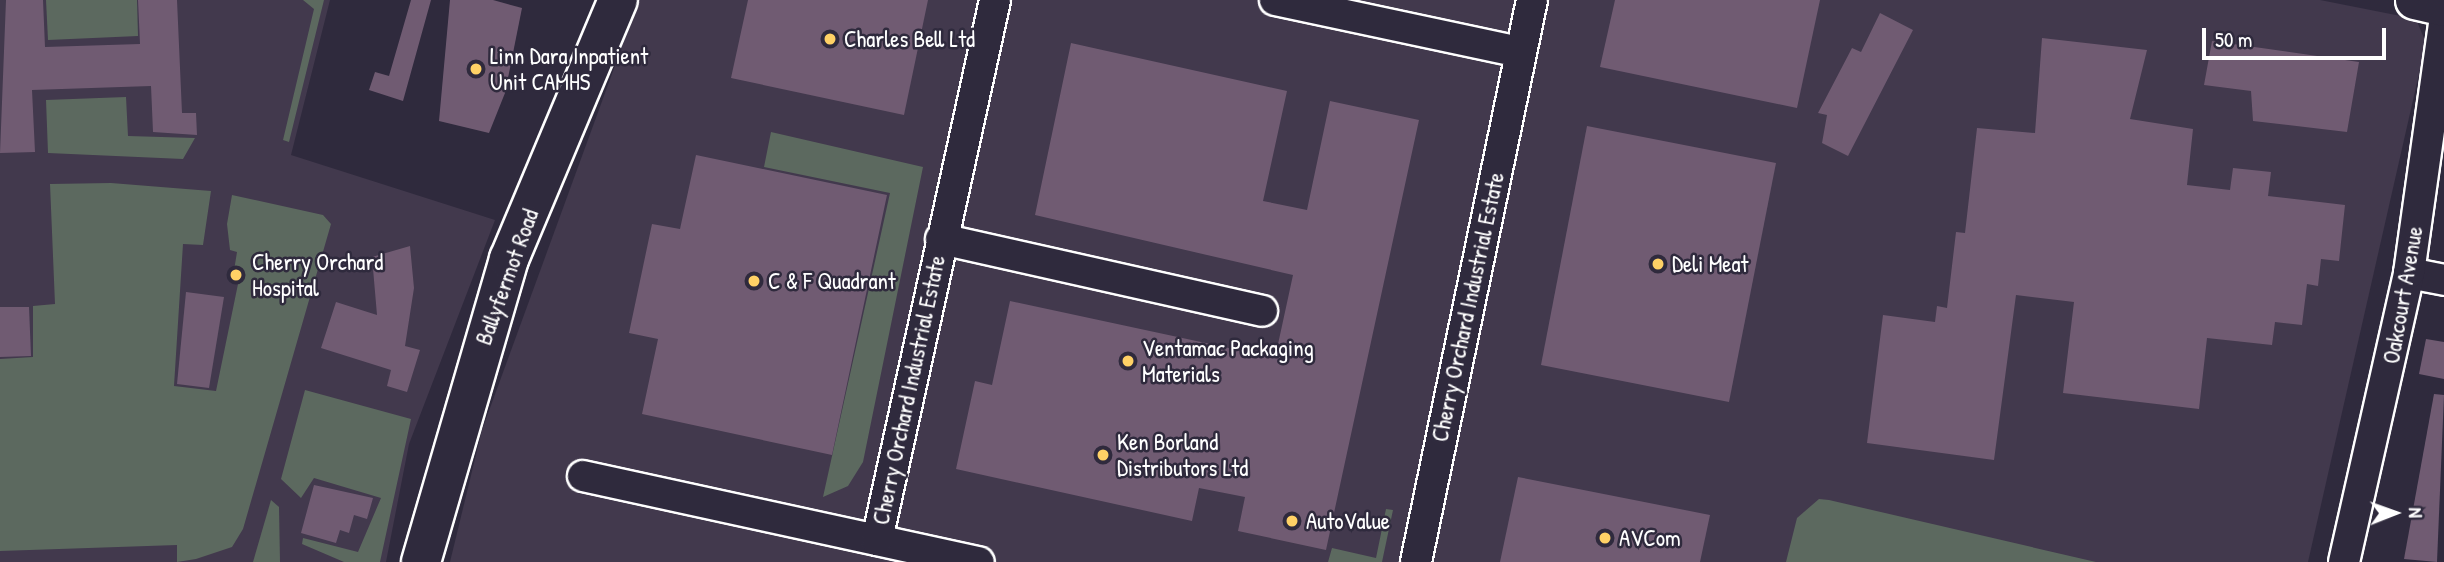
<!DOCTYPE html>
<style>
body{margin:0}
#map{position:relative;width:2444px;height:562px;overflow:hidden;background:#2f2a3d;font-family:"Patrick Hand",sans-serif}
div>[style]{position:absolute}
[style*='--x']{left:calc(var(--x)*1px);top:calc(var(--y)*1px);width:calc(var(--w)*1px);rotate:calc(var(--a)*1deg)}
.built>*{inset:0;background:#42394d}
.green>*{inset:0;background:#5c695f}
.building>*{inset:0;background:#705b72}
.roads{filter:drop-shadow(2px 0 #fff) drop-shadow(-2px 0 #fff) drop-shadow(0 2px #fff) drop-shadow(0 -2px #fff)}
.minor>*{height:30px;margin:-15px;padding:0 15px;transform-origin:15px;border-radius:15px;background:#2f2a3d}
.tertiary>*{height:37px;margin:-18.5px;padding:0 18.5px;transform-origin:18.5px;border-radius:18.5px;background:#2f2a3d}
.secondary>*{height:38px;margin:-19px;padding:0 19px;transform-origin:19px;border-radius:19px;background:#2f2a3d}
.dots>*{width:19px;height:19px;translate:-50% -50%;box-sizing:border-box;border:4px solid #2f2a3d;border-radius:50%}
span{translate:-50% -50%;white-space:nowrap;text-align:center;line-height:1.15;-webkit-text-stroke:5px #2f2a3d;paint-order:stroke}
.poi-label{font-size:23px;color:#fff}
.left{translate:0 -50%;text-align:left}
.street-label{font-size:23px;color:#fff}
.north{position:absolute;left:2360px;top:478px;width:70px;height:70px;-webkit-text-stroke:5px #2f2a3d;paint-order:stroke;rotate:89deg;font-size:19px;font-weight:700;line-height:28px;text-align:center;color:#fff}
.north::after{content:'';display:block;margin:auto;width:24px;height:32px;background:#fff;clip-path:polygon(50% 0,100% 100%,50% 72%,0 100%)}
.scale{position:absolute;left:2202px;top:28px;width:184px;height:32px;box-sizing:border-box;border:4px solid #fff;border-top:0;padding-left:9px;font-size:21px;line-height:24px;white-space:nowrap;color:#fff;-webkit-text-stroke:5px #2f2a3d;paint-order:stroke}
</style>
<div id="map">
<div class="built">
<div style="clip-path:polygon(0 0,330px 0,291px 155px,495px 220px,409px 444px,386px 562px,0 562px)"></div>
<div style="clip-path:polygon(639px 0,2320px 0,2416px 19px,2426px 43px,2308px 562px,450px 562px,482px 430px)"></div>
</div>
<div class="green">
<div style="clip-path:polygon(46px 0,137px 0,138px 36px,48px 40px)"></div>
<div style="clip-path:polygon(303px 0,324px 0,289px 142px,283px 140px,314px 9px)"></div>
<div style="clip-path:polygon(126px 97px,128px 136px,195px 138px,183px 159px,48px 153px,46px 100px)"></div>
<div style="clip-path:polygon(771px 132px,923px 167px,863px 462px,848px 486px,823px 497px,890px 193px,764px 167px)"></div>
<div style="clip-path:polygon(111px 183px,211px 191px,203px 245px,183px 244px,174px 386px,216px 391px,238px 284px,232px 283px,237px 252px,230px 250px,227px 224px,232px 195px,323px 215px,331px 224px,243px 529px,232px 547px,196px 559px,177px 562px,177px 545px,0 551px,0 359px,33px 357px,33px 306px,55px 304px,50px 184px)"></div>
<div style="clip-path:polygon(305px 390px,411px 419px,380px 562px,344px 562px,302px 544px,303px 538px,358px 552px,381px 498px,314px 478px,301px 498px,281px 479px)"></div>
<div style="clip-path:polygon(1819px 499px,1829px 500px,2096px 562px,1786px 562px,1797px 518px)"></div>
<div style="clip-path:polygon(271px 500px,279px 507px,280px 562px,253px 562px)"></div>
<div style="clip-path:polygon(1386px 509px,1393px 510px,1382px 562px,1328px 562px,1332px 548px,1376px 558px)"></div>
</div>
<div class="building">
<div style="clip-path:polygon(6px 0,43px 0,45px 47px,140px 44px,138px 0,177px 0,182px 113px,196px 113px,197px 135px,153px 132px,151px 86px,32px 90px,35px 152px,0 153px)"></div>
<div style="clip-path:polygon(411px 0,431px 0,403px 101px,369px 90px,375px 72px,389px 76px)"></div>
<div style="clip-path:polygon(450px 0,493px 0,522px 8px,505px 93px,489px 133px,439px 121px)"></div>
<div style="clip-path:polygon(748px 0,928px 0,904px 115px,731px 78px)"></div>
<div style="clip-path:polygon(1615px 0,1820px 0,1797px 108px,1600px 67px)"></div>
<div style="clip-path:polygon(1880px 13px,1913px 30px,1848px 156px,1822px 143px,1827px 115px,1818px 113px,1852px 48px,1861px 52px)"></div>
<div style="clip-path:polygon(2042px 38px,2147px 50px,2130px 119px,2193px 129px,2187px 185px,2230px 190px,2233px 168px,2271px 172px,2268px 196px,2345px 205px,2339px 261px,2321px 259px,2318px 286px,2307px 284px,2302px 325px,2275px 322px,2272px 345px,2207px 338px,2199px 409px,2063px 393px,2074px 302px,2016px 295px,1994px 460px,1867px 443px,1883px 315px,1935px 322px,1937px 306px,1947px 308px,1956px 232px,1965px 233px,1977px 128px,2035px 133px)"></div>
<div style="clip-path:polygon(2212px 41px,2359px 62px,2347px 132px,2253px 121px,2251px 91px,2204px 85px)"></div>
<div style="clip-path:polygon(1071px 43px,1287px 91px,1263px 201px,1307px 210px,1330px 101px,1419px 120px,1326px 550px,1238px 531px,1245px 497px,1199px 488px,1192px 521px,956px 469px,975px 381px,992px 385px,1010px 301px,1275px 358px,1293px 275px,1035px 215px)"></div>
<div style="clip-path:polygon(1587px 126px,1776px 163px,1729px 402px,1541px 365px)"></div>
<div style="clip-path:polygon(696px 155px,887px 195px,832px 455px,642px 414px,658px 339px,629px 333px,652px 224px,680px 229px)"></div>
<div style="clip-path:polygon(410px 246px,414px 288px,405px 346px,420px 350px,407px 392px,387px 386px,391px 370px,321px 348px,336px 302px,377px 315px,372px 257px)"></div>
<div style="clip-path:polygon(186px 292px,224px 297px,209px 388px,177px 384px)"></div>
<div style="clip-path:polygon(0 307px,29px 307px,31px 356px,0 357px)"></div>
<div style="clip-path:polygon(2426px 339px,2444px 342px,2444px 379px,2419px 374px)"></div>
<div style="clip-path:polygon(2434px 394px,2444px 395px,2437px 562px,2404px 559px)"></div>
<div style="clip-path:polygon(1518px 477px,1710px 515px,1700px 562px,1500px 562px)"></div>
<div style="clip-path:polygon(314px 485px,373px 498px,367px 519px,354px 515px,349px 533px,340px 530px,336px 543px,301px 533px)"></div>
</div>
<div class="roads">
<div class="minor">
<div style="--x:1275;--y:0;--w:250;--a:12"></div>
<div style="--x:941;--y:239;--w:329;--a:12.6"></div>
<div style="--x:2409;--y:273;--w:36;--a:11"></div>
<div style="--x:583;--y:476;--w:405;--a:12.3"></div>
<div style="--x:877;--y:540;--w:553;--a:-77.67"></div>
<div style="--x:1416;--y:562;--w:574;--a:-78.34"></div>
<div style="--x:2344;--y:562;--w:296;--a:-77.3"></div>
<div style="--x:2409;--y:273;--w:251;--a:-82"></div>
</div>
<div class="tertiary">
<div style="--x:2414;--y:0;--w:31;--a:13"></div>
</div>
<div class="secondary">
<div style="--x:421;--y:562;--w:316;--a:-73.8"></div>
<div style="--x:509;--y:259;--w:281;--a:-67.2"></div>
</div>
</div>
<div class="dots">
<div style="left:830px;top:39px;background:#ffd166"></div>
<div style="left:476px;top:69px;background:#ffd166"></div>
<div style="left:1658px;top:264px;background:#ffd166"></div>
<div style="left:236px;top:275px;background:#ffd166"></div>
<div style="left:754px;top:281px;background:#ffd166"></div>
<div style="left:1128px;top:361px;background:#ffd166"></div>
<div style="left:1103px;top:455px;background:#ffd166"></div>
<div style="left:1292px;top:521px;background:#ffd166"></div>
<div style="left:1605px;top:538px;background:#ffd166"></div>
</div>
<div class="poi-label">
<span class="left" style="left:844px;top:39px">Charles Bell Ltd</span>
<span class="left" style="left:490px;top:69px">Linn Dara Inpatient<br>Unit CAMHS</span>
<span class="left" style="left:252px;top:275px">Cherry Orchard<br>Hospital</span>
<span class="left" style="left:1672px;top:264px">Deli Meat</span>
<span class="left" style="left:768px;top:281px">C &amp; F Quadrant</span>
<span class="left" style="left:1142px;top:361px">Ventamac Packaging<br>Materials</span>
<span class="left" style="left:1117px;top:455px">Ken Borland<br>Distributors Ltd</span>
<span class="left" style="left:1306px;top:521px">AutoValue</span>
<span class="left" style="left:1619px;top:538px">AVCom</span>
</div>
<div class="street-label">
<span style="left:507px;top:277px;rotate:-70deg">Ballyfermot Road</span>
<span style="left:2403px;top:295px;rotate:-80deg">Oakcourt Avenue</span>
<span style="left:1468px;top:307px;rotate:-78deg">Cherry Orchard Industrial Estate</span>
<span style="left:909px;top:390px;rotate:-78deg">Cherry Orchard Industrial Estate</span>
</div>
<div class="north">N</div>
<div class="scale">50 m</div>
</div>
